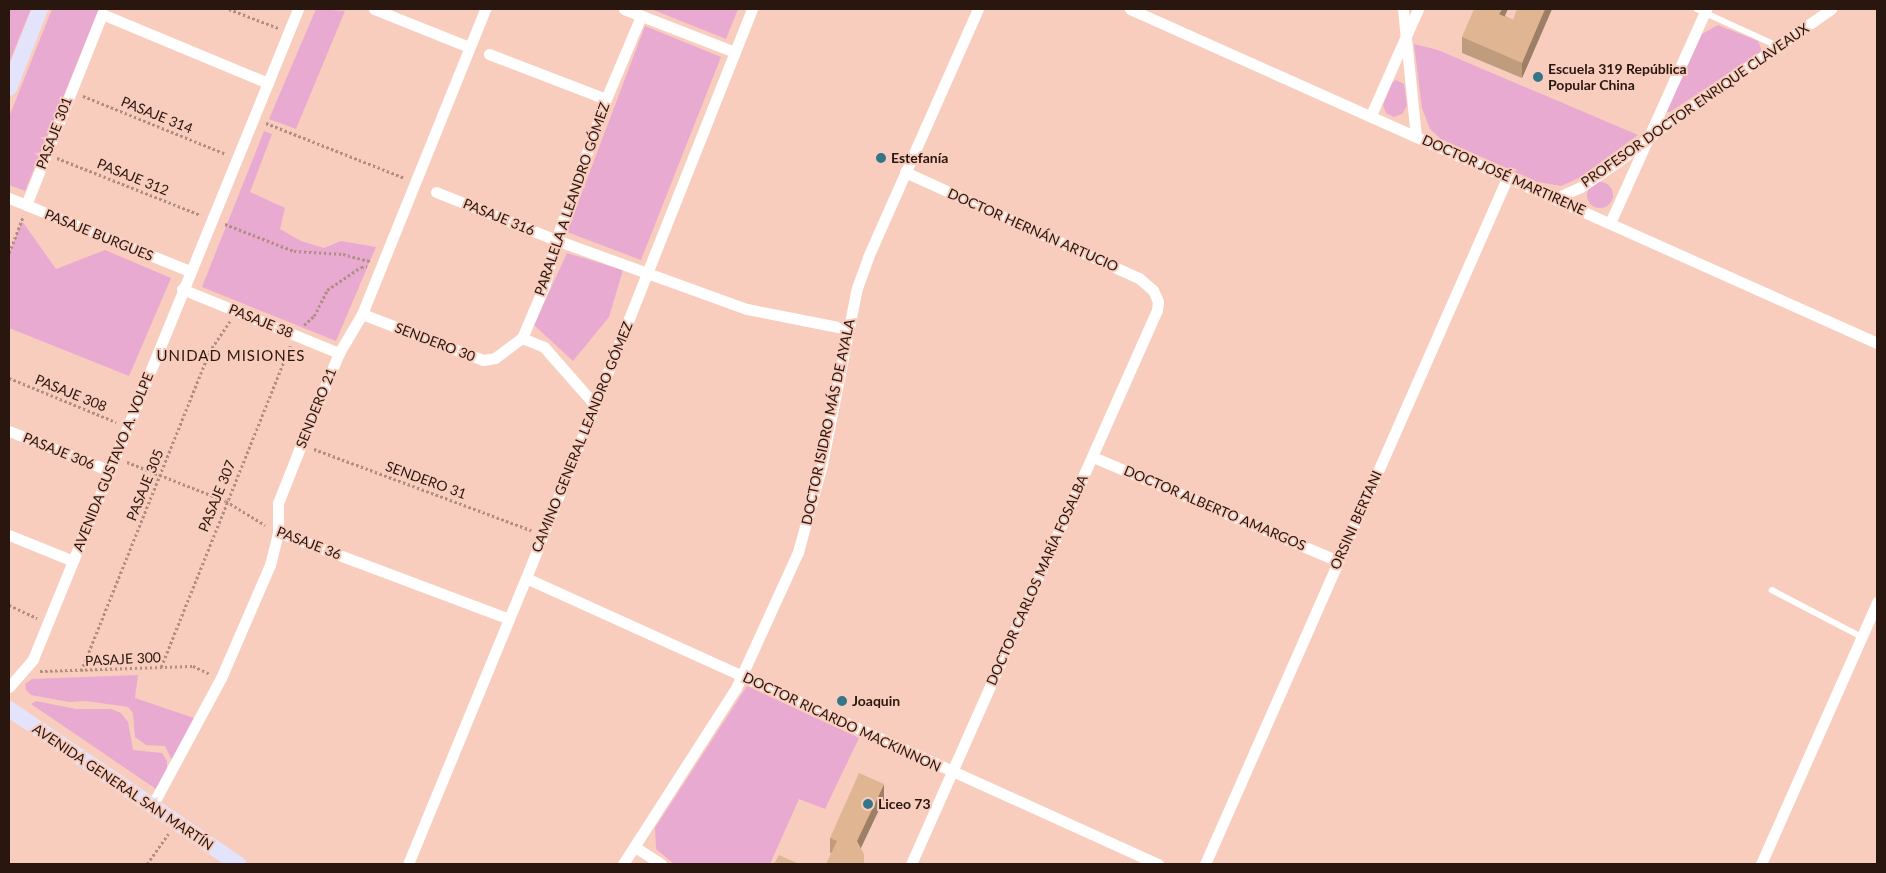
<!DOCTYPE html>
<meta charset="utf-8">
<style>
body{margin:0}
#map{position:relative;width:1886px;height:873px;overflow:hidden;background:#f9cdbd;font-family:Lato,sans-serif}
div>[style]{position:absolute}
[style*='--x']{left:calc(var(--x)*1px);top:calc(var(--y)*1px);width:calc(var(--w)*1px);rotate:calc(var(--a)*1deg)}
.green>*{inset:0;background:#e8aad1}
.round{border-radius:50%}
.path>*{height:2.5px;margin-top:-1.25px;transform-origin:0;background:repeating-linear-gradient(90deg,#b18e81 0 2.5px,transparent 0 5px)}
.lane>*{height:5.5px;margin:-2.75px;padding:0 2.75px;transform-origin:2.75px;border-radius:2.75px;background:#fff}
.street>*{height:11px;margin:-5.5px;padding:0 5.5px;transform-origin:5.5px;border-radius:5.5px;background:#fff}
.secondary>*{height:16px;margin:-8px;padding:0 8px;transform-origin:8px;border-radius:8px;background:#e3e4fb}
.wall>*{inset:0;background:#c09c7e}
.shaded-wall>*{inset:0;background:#9c7f66}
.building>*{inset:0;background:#dfb592}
.dots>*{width:14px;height:14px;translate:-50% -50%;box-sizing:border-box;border:2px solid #f9cdbd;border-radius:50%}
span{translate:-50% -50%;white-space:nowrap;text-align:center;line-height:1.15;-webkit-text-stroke:4px #f9cdbd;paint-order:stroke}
.poi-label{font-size:14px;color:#28160f;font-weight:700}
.left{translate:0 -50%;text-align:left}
.street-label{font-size:14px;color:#28160f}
.neighbourhood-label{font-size:15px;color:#28160f;letter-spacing:1px}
.frame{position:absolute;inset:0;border:10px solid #28160f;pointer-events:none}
</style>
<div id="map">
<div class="green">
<div style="clip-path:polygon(9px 9px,31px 9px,9px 63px)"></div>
<div style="clip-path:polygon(52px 9px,99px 9px,25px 191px,9px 185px,9px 117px)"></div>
<div style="clip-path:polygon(316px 9px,345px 11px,296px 129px,269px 119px)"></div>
<div style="clip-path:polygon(651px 9px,738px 9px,726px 39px)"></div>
<div style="clip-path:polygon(1718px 25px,1758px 41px,1762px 51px,1670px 112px,1666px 112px,1702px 34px)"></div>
<div style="clip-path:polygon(645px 26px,721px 57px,641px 260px,567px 232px)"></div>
<div style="clip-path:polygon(1414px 44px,1438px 50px,1638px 135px,1579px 178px,1561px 186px,1538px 182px,1441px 139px,1430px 129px,1422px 108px)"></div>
<div style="clip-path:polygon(1396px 80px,1404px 84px,1407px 106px,1402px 114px,1394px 117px,1386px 113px,1383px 105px,1392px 83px)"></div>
<div style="clip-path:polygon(264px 131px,272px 134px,250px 192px,285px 208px,280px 229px,301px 241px,324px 248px,341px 241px,376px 247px,336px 341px,202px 287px)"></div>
<div class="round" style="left:1587px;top:182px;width:26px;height:26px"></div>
<div style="clip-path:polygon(22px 221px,56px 269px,105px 250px,171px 278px,129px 376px,9px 328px,9px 253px)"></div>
<div style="clip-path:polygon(567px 253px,623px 270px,609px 317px,573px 361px,534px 325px)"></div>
<div style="clip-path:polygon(138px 675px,135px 698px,194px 718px,172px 760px,165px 746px,146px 745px,135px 737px,133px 713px,128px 707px,86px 701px,69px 702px,31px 695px,26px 690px,25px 684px,32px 679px)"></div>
<div style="clip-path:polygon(747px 686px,859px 738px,825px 809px,799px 799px,770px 864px,674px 864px,656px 849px,655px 828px)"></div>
<div style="clip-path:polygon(36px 701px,76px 709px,111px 709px,121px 713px,128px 722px,133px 750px,162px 753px,167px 761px,167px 771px,156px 789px,31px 704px)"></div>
</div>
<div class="path">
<div style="--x:229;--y:9;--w:53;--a:21.2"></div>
<div style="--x:83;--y:96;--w:154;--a:22.1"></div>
<div style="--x:266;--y:123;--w:149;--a:21.6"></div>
<div style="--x:57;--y:158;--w:155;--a:21.6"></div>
<div style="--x:225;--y:224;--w:74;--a:21.4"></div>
<div style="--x:294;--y:251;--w:49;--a:3.5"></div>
<div style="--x:343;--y:254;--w:28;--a:15"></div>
<div style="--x:9;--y:253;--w:40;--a:-69"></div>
<div style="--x:304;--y:325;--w:13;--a:-42"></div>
<div style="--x:314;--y:316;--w:29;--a:-63"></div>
<div style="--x:327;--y:290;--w:41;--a:-34.1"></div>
<div style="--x:361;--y:267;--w:6;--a:-9"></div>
<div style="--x:9;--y:378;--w:116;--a:22.4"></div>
<div style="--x:314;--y:449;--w:232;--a:20.5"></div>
<div style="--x:127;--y:462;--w:106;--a:21.5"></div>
<div style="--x:226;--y:501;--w:46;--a:31.6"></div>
<div style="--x:9;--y:605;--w:31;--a:25"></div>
<div style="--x:161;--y:667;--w:346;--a:-68.1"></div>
<div style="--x:40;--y:671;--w:153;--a:-1.9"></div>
<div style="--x:193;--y:666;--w:19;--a:25"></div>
<div style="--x:81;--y:671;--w:344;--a:-68.1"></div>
<div style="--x:209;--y:352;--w:37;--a:-56"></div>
<div style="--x:147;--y:864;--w:37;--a:-55"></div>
</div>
<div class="lane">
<div style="--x:1697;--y:9;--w:89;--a:24.6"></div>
<div style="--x:1772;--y:590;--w:102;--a:27.6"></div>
</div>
<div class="street">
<div style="--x:374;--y:9;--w:102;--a:21.8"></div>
<div style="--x:624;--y:9;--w:119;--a:21.2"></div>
<div style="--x:1130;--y:9;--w:818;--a:24.09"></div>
<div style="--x:1403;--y:9;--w:128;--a:84.2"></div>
<div style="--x:489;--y:54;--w:125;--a:21"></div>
<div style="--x:1371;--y:115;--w:116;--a:-66.1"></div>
<div style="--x:905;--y:172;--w:257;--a:24.4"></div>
<div style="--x:1139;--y:278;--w:18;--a:41"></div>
<div style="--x:1153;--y:290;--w:13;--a:67"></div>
<div style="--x:1158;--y:302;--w:8;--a:97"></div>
<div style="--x:1157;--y:310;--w:606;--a:113.94"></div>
<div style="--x:436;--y:192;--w:129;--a:21.8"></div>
<div style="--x:556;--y:240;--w:203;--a:19.9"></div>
<div style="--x:747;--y:309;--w:103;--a:11.2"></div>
<div style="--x:9;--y:198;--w:195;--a:22"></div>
<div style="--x:1556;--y:198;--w:27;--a:-24"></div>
<div style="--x:1581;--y:187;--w:47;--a:-34.7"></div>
<div style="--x:1620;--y:160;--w:62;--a:-37.8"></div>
<div style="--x:1669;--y:122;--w:198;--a:-34.9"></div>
<div style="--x:26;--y:205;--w:206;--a:-68.3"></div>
<div style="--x:102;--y:14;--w:180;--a:22.6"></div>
<div style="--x:1610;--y:223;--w:235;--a:-65.8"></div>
<div style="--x:182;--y:289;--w:170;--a:22.2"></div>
<div style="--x:362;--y:314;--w:129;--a:20.8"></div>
<div style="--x:483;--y:360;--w:12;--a:-9"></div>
<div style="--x:495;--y:358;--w:34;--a:-37"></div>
<div style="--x:522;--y:338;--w:59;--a:-66.9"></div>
<div style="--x:545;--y:284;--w:45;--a:-76"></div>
<div style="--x:556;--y:240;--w:150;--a:-70.5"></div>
<div style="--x:606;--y:99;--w:90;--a:-67.1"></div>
<div style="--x:522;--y:338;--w:24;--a:22"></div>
<div style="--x:544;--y:347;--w:77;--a:48.7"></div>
<div style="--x:9;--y:431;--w:106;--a:21.5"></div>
<div style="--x:1093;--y:457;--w:266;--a:23"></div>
<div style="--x:278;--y:532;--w:247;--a:20.6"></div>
<div style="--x:9;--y:535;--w:69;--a:22.1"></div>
<div style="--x:526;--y:578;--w:694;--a:24.35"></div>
<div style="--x:9;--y:687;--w:37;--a:-49"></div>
<div style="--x:33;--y:659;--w:702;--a:-67.82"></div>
<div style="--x:152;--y:806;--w:145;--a:-61.7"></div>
<div style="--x:221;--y:678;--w:123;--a:-66.6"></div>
<div style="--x:270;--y:565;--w:34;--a:-76"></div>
<div style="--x:278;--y:532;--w:29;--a:-90"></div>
<div style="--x:278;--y:503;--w:62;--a:-68.4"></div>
<div style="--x:301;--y:445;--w:100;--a:-67.6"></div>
<div style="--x:339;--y:353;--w:45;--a:-59.5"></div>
<div style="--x:362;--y:314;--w:329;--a:-68"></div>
<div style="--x:635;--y:847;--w:31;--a:33"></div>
<div style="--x:408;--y:864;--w:309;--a:-67.6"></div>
<div style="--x:526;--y:578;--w:612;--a:-68.34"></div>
<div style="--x:623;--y:864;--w:209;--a:-57.3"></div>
<div style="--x:736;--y:688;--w:149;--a:-65.5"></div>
<div style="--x:798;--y:552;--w:91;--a:-74.7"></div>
<div style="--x:822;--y:464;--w:179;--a:-78.8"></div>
<div style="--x:857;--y:288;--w:33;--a:-70"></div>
<div style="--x:868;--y:257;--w:271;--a:-66.1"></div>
<div style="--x:1205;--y:864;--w:752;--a:-66.23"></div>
<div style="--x:1761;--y:864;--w:287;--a:-66.1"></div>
</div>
<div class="secondary">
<div style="--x:9;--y:88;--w:85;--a:-68.6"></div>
<div style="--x:9;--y:709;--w:277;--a:34.1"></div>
</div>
<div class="wall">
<div style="clip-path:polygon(1552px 9px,1522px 78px,1462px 53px,1462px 37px,1505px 16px,1513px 20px)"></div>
<div style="clip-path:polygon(884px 799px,861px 848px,830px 853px,830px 838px)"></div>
</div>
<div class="shaded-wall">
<div style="clip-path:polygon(1502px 9px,1508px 9px,1499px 29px,1499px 14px)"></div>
<div style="clip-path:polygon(1545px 9px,1552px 9px,1522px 78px,1522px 63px)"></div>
<div style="clip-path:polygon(884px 784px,884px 799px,857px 856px,857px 841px)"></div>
</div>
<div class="building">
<div style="clip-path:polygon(1474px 9px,1502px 9px,1499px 14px,1513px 20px,1517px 9px,1545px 9px,1522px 63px,1462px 37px)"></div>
<div style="clip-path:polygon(859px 773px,884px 784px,857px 841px,864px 854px,864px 864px,826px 864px,837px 841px,830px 838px)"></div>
<div style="clip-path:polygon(779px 855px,799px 864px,774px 864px)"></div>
</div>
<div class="dots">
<div style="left:1538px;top:77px;background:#357589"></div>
<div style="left:881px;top:158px;background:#357589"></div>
<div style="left:842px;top:701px;background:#357589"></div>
<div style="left:868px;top:804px;background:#357589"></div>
</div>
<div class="poi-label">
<span class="left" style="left:1548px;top:77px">Escuela 319 República<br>Popular China</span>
<span class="left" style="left:891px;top:158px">Estefanía</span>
<span class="left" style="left:852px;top:701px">Joaquin</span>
<span class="left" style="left:878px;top:804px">Liceo 73</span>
</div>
<div class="street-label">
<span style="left:1695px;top:105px;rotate:-35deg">PROFESOR DOCTOR ENRIQUE CLAVEAUX</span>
<span style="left:157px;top:115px;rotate:22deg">PASAJE 314</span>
<span style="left:54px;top:133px;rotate:-69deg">PASAJE 301</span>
<span style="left:1504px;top:175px;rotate:24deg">DOCTOR JOSÉ MARTIRENE</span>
<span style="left:133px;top:177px;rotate:22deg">PASAJE 312</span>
<span style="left:572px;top:199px;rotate:-71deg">PARALELA A LEANDRO GÓMEZ</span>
<span style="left:499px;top:217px;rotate:22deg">PASAJE 316</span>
<span style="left:1033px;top:230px;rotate:24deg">DOCTOR HERNÁN ARTUCIO</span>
<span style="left:99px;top:235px;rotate:22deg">PASAJE BURGUES</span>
<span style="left:261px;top:321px;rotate:22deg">PASAJE 38</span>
<span style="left:435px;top:342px;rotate:21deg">SENDERO 30</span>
<span style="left:71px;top:393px;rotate:22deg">PASAJE 308</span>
<span style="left:316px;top:408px;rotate:-68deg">SENDERO 21</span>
<span style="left:828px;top:422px;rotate:-78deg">DOCTOR ISIDRO MÁS DE AYALA</span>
<span style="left:582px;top:437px;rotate:-68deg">CAMINO GENERAL LEANDRO GÓMEZ</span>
<span style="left:59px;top:451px;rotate:22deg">PASAJE 306</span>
<span style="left:113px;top:462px;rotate:-68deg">AVENIDA GUSTAVO A. VOLPE</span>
<span style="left:426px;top:480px;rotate:20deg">SENDERO 31</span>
<span style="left:145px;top:485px;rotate:-68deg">PASAJE 305</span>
<span style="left:217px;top:496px;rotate:-68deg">PASAJE 307</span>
<span style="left:1215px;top:508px;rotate:23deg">DOCTOR ALBERTO AMARGOS</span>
<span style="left:1356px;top:520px;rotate:-66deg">ORSINI BERTANI</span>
<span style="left:309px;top:543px;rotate:21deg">PASAJE 36</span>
<span style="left:1037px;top:580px;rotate:-66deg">DOCTOR CARLOS MARÍA FOSALBA</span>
<span style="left:123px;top:659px;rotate:-3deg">PASAJE 300</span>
<span style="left:842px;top:722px;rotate:25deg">DOCTOR RICARDO MACKINNON</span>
<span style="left:123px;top:787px;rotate:34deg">AVENIDA GENERAL SAN MARTÍN</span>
</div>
<div class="neighbourhood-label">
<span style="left:231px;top:356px">UNIDAD MISIONES</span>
</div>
<div class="frame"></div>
</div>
